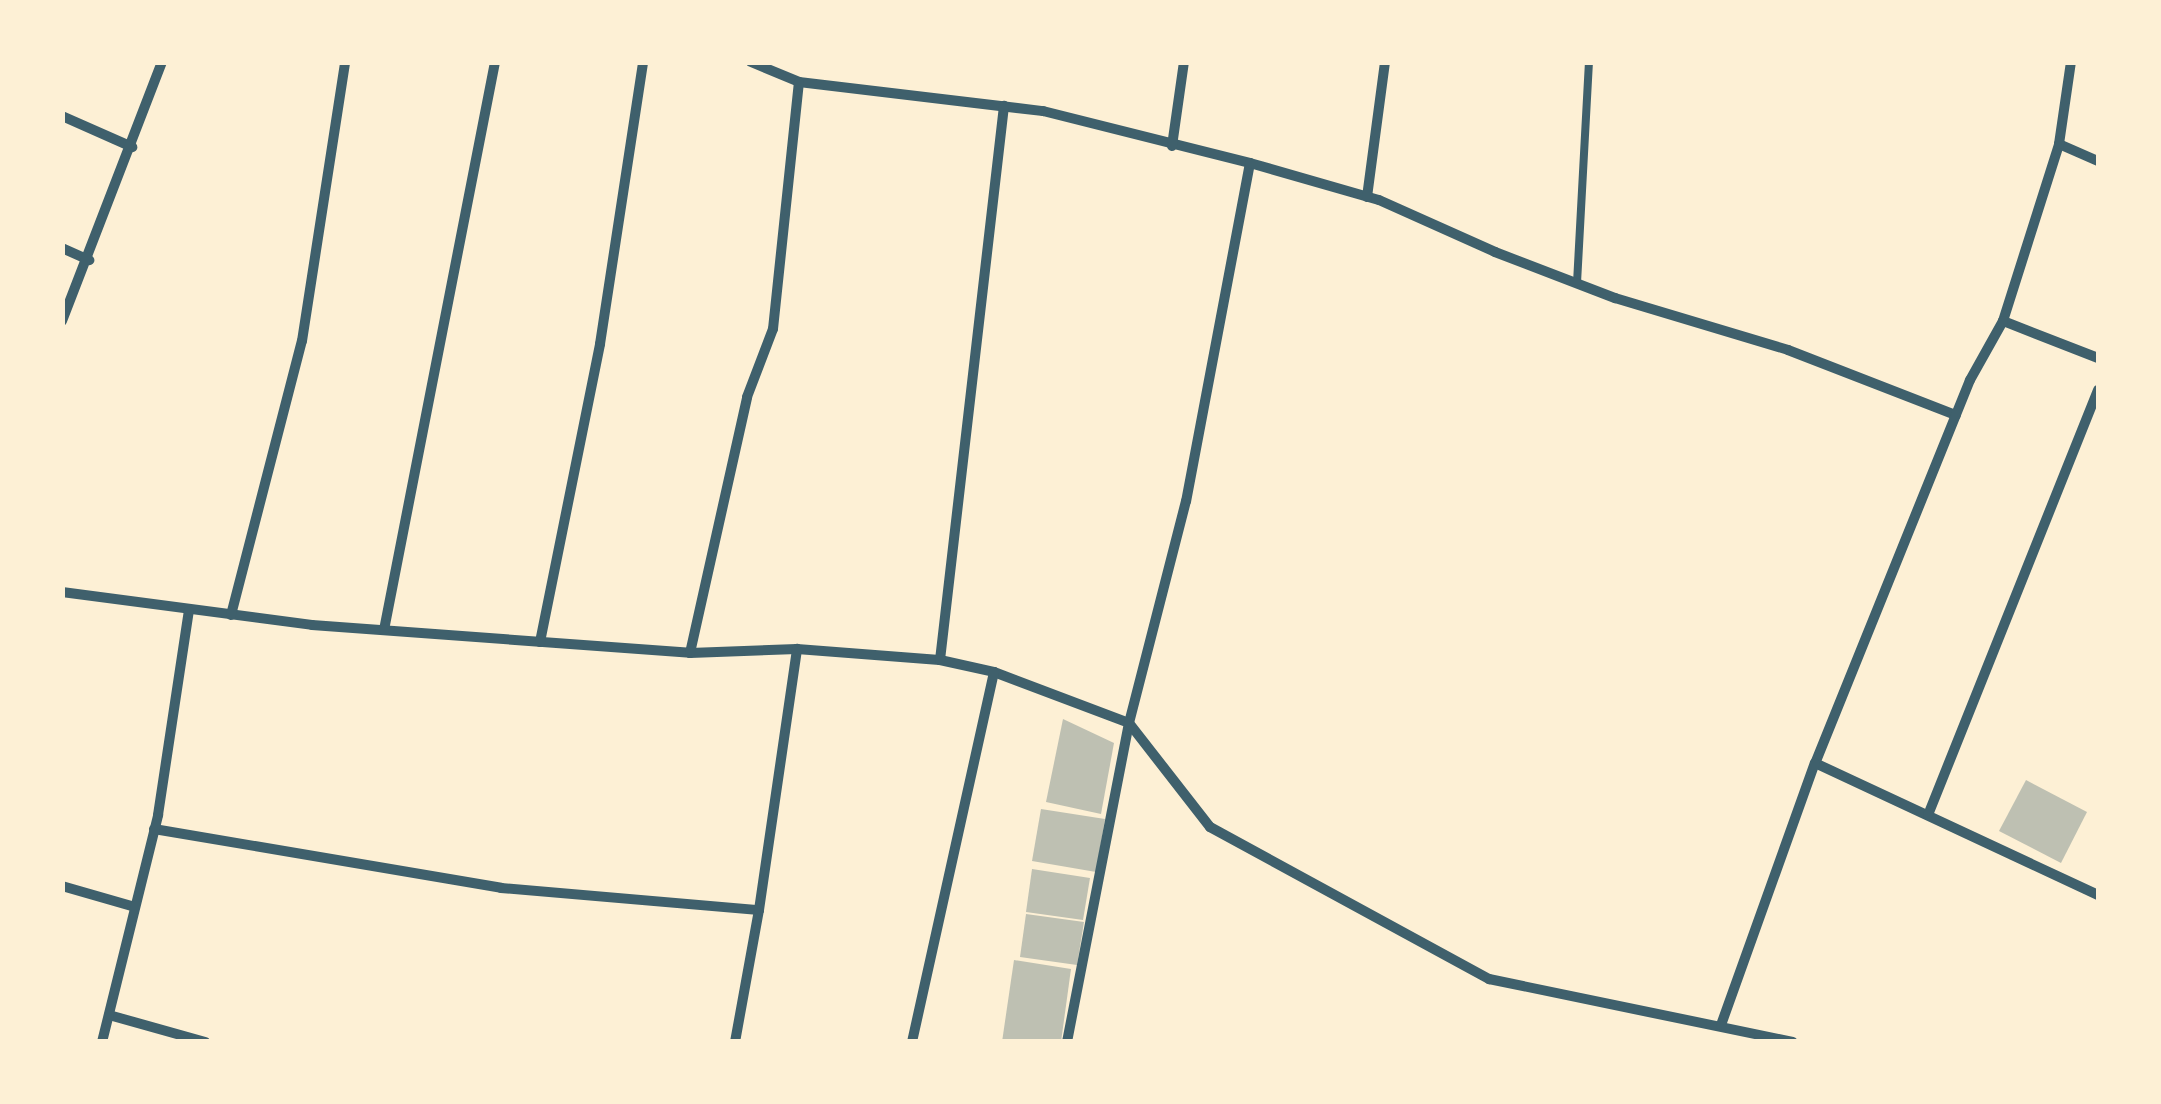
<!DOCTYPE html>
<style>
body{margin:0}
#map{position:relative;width:2161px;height:1104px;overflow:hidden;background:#fdf0d5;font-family:"Golos Text",sans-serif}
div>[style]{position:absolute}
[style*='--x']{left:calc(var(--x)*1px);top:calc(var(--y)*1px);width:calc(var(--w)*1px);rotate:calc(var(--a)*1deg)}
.building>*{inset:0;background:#bec0b2}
.service>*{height:8px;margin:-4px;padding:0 4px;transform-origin:4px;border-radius:4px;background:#3f606c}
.minor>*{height:10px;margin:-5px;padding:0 5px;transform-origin:5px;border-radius:5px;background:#3f606c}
span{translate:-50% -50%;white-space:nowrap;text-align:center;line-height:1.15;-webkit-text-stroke:9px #fdf0d5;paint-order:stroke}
.frame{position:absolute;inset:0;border:65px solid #fdf0d5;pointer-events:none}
</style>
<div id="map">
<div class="building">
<div style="clip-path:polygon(1063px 719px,1114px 743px,1101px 814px,1046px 802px)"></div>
<div style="clip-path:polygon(2026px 780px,2087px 812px,2061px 863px,1999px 831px)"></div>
<div style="clip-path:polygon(1041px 809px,1105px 819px,1096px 872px,1032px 861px)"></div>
<div style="clip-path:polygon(1032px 869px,1090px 878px,1083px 920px,1026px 912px)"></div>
<div style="clip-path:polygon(1026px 914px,1084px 922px,1077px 965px,1020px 957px)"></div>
<div style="clip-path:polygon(1014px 960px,1071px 969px,1061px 1042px,1002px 1042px)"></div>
</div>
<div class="service">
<div style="--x:1577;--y:283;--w:221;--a:-86.9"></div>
</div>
<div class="minor">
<div style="--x:751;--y:62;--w:52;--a:22.6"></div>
<div style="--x:799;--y:82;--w:246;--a:6.8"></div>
<div style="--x:1043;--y:111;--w:213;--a:14.1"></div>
<div style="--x:1250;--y:163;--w:344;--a:100.7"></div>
<div style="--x:1186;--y:501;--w:229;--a:104.4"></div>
<div style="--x:1129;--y:723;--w:325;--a:101"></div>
<div style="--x:62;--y:116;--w:77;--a:23.9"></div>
<div style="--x:2059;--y:144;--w:43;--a:23.6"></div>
<div style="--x:1172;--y:146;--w:85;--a:-81.9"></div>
<div style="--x:1250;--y:163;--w:134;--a:16"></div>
<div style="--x:1379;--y:200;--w:127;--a:24.1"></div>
<div style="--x:1495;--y:252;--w:129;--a:21"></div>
<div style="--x:1615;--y:298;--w:181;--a:16.7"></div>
<div style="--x:1788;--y:350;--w:180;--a:21.2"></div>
<div style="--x:1367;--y:197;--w:136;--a:-82.4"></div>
<div style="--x:62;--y:248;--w:30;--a:24"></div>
<div style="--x:62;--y:321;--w:278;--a:-68.9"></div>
<div style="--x:2003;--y:321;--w:186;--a:-72.4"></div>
<div style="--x:2059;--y:144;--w:83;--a:-81.7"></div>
<div style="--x:2098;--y:358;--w:102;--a:-158.7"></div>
<div style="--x:2003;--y:321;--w:68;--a:119.2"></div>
<div style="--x:1970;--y:380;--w:413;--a:112"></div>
<div style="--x:1815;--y:763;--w:312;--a:25"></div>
<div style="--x:62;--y:592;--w:252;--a:7.5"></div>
<div style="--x:312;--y:625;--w:379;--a:4.2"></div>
<div style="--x:690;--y:653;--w:107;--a:-2.1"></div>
<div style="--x:797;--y:649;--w:143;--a:4.4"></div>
<div style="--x:940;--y:660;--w:55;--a:12.5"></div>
<div style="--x:994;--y:672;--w:144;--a:20.7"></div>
<div style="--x:1129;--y:723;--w:132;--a:52.1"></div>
<div style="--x:1210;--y:827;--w:318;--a:28.6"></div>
<div style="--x:1489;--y:979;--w:310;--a:11.7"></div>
<div style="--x:231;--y:615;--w:283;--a:-75.5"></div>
<div style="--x:302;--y:341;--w:282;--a:-81.2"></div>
<div style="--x:384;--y:630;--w:579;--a:-78.94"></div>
<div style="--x:540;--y:642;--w:304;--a:-78.6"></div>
<div style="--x:600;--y:344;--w:285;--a:-81.3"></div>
<div style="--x:690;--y:653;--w:262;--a:-77.4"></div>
<div style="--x:747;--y:397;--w:73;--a:-69.1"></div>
<div style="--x:773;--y:329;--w:248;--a:-84"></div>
<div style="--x:940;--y:660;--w:558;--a:-83.41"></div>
<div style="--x:1928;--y:815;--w:458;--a:-68.2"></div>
<div style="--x:154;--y:829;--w:352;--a:9.6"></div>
<div style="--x:501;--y:888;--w:259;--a:4.9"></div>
<div style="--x:62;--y:886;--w:76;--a:16"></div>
<div style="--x:109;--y:1015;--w:100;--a:15.7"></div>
<div style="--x:1721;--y:1025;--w:278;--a:-70.3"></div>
<div style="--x:102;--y:1042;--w:234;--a:-76.1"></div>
<div style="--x:158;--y:815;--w:206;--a:-81.4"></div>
<div style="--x:735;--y:1042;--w:134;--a:-79.7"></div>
<div style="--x:759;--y:910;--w:264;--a:-81.7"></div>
<div style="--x:912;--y:1042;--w:379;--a:-77.5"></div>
</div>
<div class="frame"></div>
</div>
